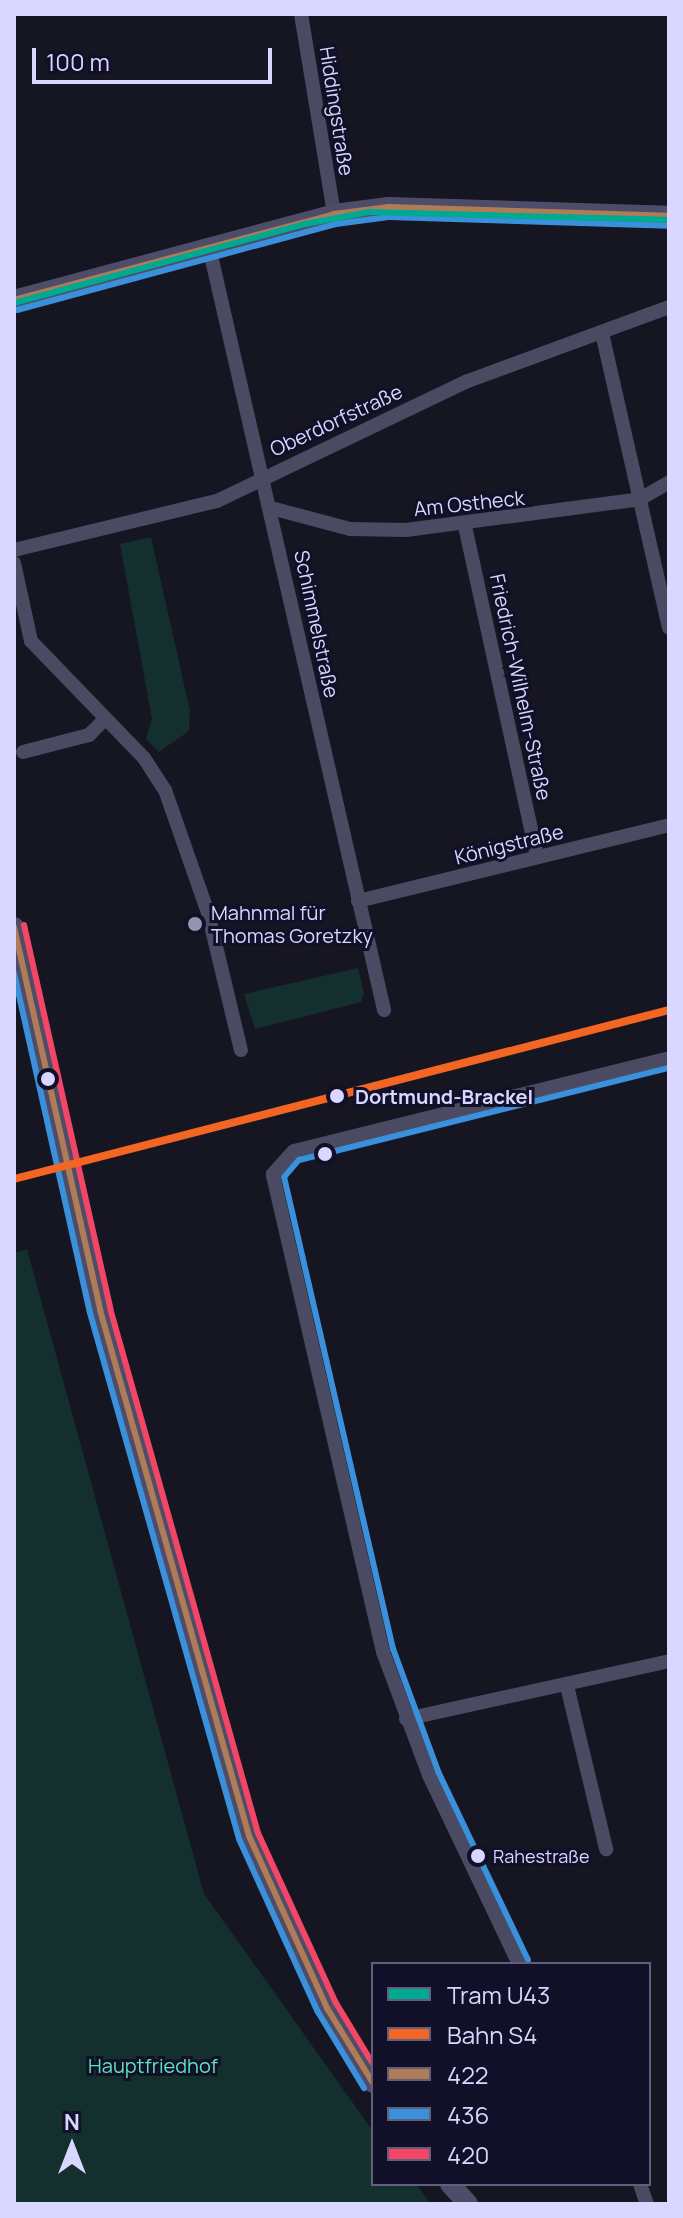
<!DOCTYPE html>
<meta charset="utf-8">
<style>
body{margin:0}
#map{position:relative;width:683px;height:2218px;overflow:hidden;background:#161522;font-family:Manrope,sans-serif}
div>[style]{position:absolute}
[style*='--x']{left:calc(var(--x)*1px);top:calc(var(--y)*1px);width:calc(var(--w)*1px);rotate:calc(var(--a)*1deg)}
.green>*{inset:0;background:#132f2e}
.minor>*{height:14px;margin:-7px;padding:0 7px;transform-origin:7px;border-radius:7px;background:#4a4a63}
.secondary>*{height:20px;margin:-10px;padding:0 10px;transform-origin:10px;border-radius:10px;background:#4d4d69}
.bus-1>*{height:6px;margin:-3px;padding:0 3px;transform-origin:3px;border-radius:3px;background:#b07c57}
.bus-2>*{height:6px;margin:-3px;padding:0 3px;transform-origin:3px;border-radius:3px;background:#3a90db}
.bus-3>*{height:6px;margin:-3px;padding:0 3px;transform-origin:3px;border-radius:3px;background:#f34667}
.rail-1>*{height:8px;margin:-4px;padding:0 4px;transform-origin:4px;border-radius:4px;background:#f26522}
.tram-1>*{height:6px;margin:-3px;padding:0 3px;transform-origin:3px;border-radius:3px;background:#00a991}
.dots>*{width:22px;height:22px;translate:-50% -50%;box-sizing:border-box;border:4px solid #120f28;border-radius:50%}
span{translate:-50% -50%;white-space:nowrap;text-align:center;line-height:1.15;-webkit-text-stroke:6px #120f28;paint-order:stroke}
.bus-label{font-size:18px;color:#d9d6ff}
.left{translate:0 -50%;text-align:left}
.street-label{font-size:20px;color:#d9d6ff}
.poi-label{font-size:20px;color:#d9d6ff}
.stop-label{font-size:20px;color:#d9d6ff;font-weight:700}
.park-label{font-size:20px;color:#5ee4bd}
.frame{position:absolute;inset:0;border:16px solid #d9d6ff;pointer-events:none}
.legend{position:absolute;left:371px;top:1962px;width:280px;height:224px;box-sizing:border-box;background:#120f28;border:2px solid #625f7e;margin:0;padding:10px 14px;list-style:none;font-size:24px;color:#d9d6ff}
.legend li{display:flex;align-items:center;gap:16px;height:40px}
.legend b{width:40px;border:2px solid #625f7e}
.north{position:absolute;left:32px;top:2106px;width:80px;height:80px;-webkit-text-stroke:6px #120f28;paint-order:stroke;rotate:0deg;font-size:22px;font-weight:700;line-height:32px;text-align:center;color:#d9d6ff}
.north::after{content:'';display:block;margin:auto;width:28px;height:36px;background:#d9d6ff;clip-path:polygon(50% 0,100% 100%,50% 72%,0 100%)}
.scale{position:absolute;left:32px;top:48px;width:240px;height:36px;box-sizing:border-box;border:4px solid #d9d6ff;border-top:0;padding-left:10px;font-size:24px;line-height:28px;white-space:nowrap;color:#d9d6ff;-webkit-text-stroke:6px #120f28;paint-order:stroke}
</style>
<div id="map">
<div class="green">
<div style="clip-path:polygon(151px 537px,190px 711px,189px 731px,159px 752px,146px 739px,152px 719px,120px 544px)"></div>
<div style="clip-path:polygon(358px 968px,364px 994px,361px 1002px,255px 1029px,244px 994px)"></div>
<div style="clip-path:polygon(27px 1249px,204px 1894px,373px 2131px,373px 2184px,416px 2184px,431px 2204px,14px 2204px,14px 1253px)"></div>
</div>
<div class="minor">
<div style="--x:301;--y:14;--w:203;--a:80.6"></div>
<div style="--x:209;--y:247;--w:783;--a:77.08"></div>
<div style="--x:602;--y:333;--w:302;--a:77.2"></div>
<div style="--x:271;--y:508;--w:82;--a:14.9"></div>
<div style="--x:350;--y:529;--w:56;--a:1"></div>
<div style="--x:406;--y:530;--w:236;--a:-7.5"></div>
<div style="--x:640;--y:499;--w:34;--a:-30"></div>
<div style="--x:465;--y:526;--w:339;--a:77.7"></div>
<div style="--x:14;--y:550;--w:209;--a:-13.6"></div>
<div style="--x:217;--y:501;--w:278;--a:-25.6"></div>
<div style="--x:468;--y:381;--w:214;--a:-20.2"></div>
<div style="--x:14;--y:563;--w:80;--a:77.7"></div>
<div style="--x:31;--y:641;--w:163;--a:46"></div>
<div style="--x:144;--y:758;--w:38;--a:57"></div>
<div style="--x:165;--y:790;--w:130;--a:70.7"></div>
<div style="--x:208;--y:913;--w:141;--a:76.5"></div>
<div style="--x:23;--y:752;--w:68;--a:-14.4"></div>
<div style="--x:89;--y:735;--w:21;--a:-45"></div>
<div style="--x:358;--y:901;--w:320;--a:-13.7"></div>
<div style="--x:567;--y:1686;--w:168;--a:76.5"></div>
<div style="--x:406;--y:1719;--w:269;--a:-12.4"></div>
<div style="--x:519;--y:1964;--w:209;--a:-115.5"></div>
<div style="--x:429;--y:1775;--w:131;--a:-110.5"></div>
<div style="--x:383;--y:1652;--w:490;--a:-103"></div>
<div style="--x:273;--y:1174;--w:31;--a:-48"></div>
<div style="--x:294;--y:1151;--w:386;--a:-13.9"></div>
<div style="--x:640;--y:2184;--w:21;--a:71"></div>
</div>
<div class="secondary">
<div style="--x:14;--y:300;--w:331;--a:-15"></div>
<div style="--x:334;--y:214;--w:55;--a:-7.3"></div>
<div style="--x:389;--y:207;--w:280;--a:1.8"></div>
<div style="--x:14;--y:927;--w:393;--a:77.3"></div>
<div style="--x:100;--y:1310;--w:547;--a:74.18"></div>
<div style="--x:249;--y:1836;--w:189;--a:65.6"></div>
<div style="--x:327;--y:2008;--w:88;--a:58.5"></div>
<div style="--x:450;--y:2184;--w:27;--a:48"></div>
</div>
<div class="bus-1">
<div style="--x:14;--y:300;--w:331;--a:-15"></div>
<div style="--x:334;--y:214;--w:55;--a:-7.3"></div>
<div style="--x:389;--y:207;--w:280;--a:1.8"></div>
<div style="--x:14;--y:927;--w:393;--a:77.3"></div>
<div style="--x:100;--y:1310;--w:547;--a:74.18"></div>
<div style="--x:249;--y:1836;--w:189;--a:65.6"></div>
<div style="--x:327;--y:2008;--w:88;--a:58.5"></div>
</div>
<div class="bus-2">
<div style="--x:17;--y:310;--w:330;--a:-15.1"></div>
<div style="--x:336;--y:224;--w:53;--a:-7.5"></div>
<div style="--x:389;--y:217;--w:280;--a:1.8"></div>
<div style="--x:14;--y:973;--w:348;--a:77.4"></div>
<div style="--x:90;--y:1313;--w:547;--a:74.18"></div>
<div style="--x:239;--y:1839;--w:190;--a:65.5"></div>
<div style="--x:318;--y:2012;--w:89;--a:58.8"></div>
<div style="--x:528;--y:1960;--w:209;--a:-115.5"></div>
<div style="--x:438;--y:1771;--w:130;--a:-110.2"></div>
<div style="--x:393;--y:1649;--w:484;--a:-103"></div>
<div style="--x:284;--y:1177;--w:23;--a:-49"></div>
<div style="--x:299;--y:1160;--w:381;--a:-14"></div>
</div>
<div class="bus-3">
<div style="--x:24;--y:925;--w:393;--a:77.3"></div>
<div style="--x:110;--y:1308;--w:545;--a:74.26"></div>
<div style="--x:258;--y:1833;--w:187;--a:65.4"></div>
<div style="--x:336;--y:2003;--w:71;--a:58.8"></div>
</div>
<div class="rail-1">
<div style="--x:14;--y:1179;--w:676;--a:-14.47"></div>
</div>
<div class="tram-1">
<div style="--x:14;--y:303;--w:302;--a:-15.2"></div>
<div style="--x:305;--y:224;--w:65;--a:-10.6"></div>
<div style="--x:369;--y:212;--w:300;--a:1.5"></div>
</div>
<div class="dots">
<div style="left:195px;top:924px;background:#9592b2"></div>
<div style="left:48px;top:1079px;background:#d9d6ff"></div>
<div style="left:337px;top:1096px;background:#d9d6ff"></div>
<div style="left:325px;top:1154px;background:#d9d6ff"></div>
<div style="left:478px;top:1856px;background:#d9d6ff"></div>
</div>
<div class="bus-label">
<span class="left" style="left:493px;top:1856px">Rahestraße</span>
</div>
<div class="street-label">
<span style="left:337px;top:111px;rotate:81deg">Hiddingstraße</span>
<span style="left:336px;top:420px;rotate:-25deg">Oberdorfstraße</span>
<span style="left:469px;top:503px;rotate:-6deg">Am Ostheck</span>
<span style="left:317px;top:624px;rotate:78deg">Schimmelstraße</span>
<span style="left:521px;top:687px;rotate:78deg">Friedrich-Wilhelm-Straße</span>
<span style="left:509px;top:844px;rotate:-14deg">Königstraße</span>
</div>
<div class="poi-label">
<span class="left" style="left:211px;top:924px">Mahnmal für<br>Thomas Goretzky</span>
</div>
<div class="stop-label">
<span class="left" style="left:355px;top:1096px">Dortmund-Brackel</span>
</div>
<div class="park-label">
<span style="left:153px;top:2065px">Hauptfriedhof</span>
</div>
<div class="frame"></div>
<ul class="legend">
<li><b style="height:10px;background:#00a991"></b>Tram U43</li>
<li><b style="height:10px;background:#f26522"></b>Bahn S4</li>
<li><b style="height:10px;background:#b07c57"></b>422</li>
<li><b style="height:10px;background:#3a90db"></b>436</li>
<li><b style="height:10px;background:#f34667"></b>420</li>
</ul>
<div class="north">N</div>
<div class="scale">100 m</div>
</div>
